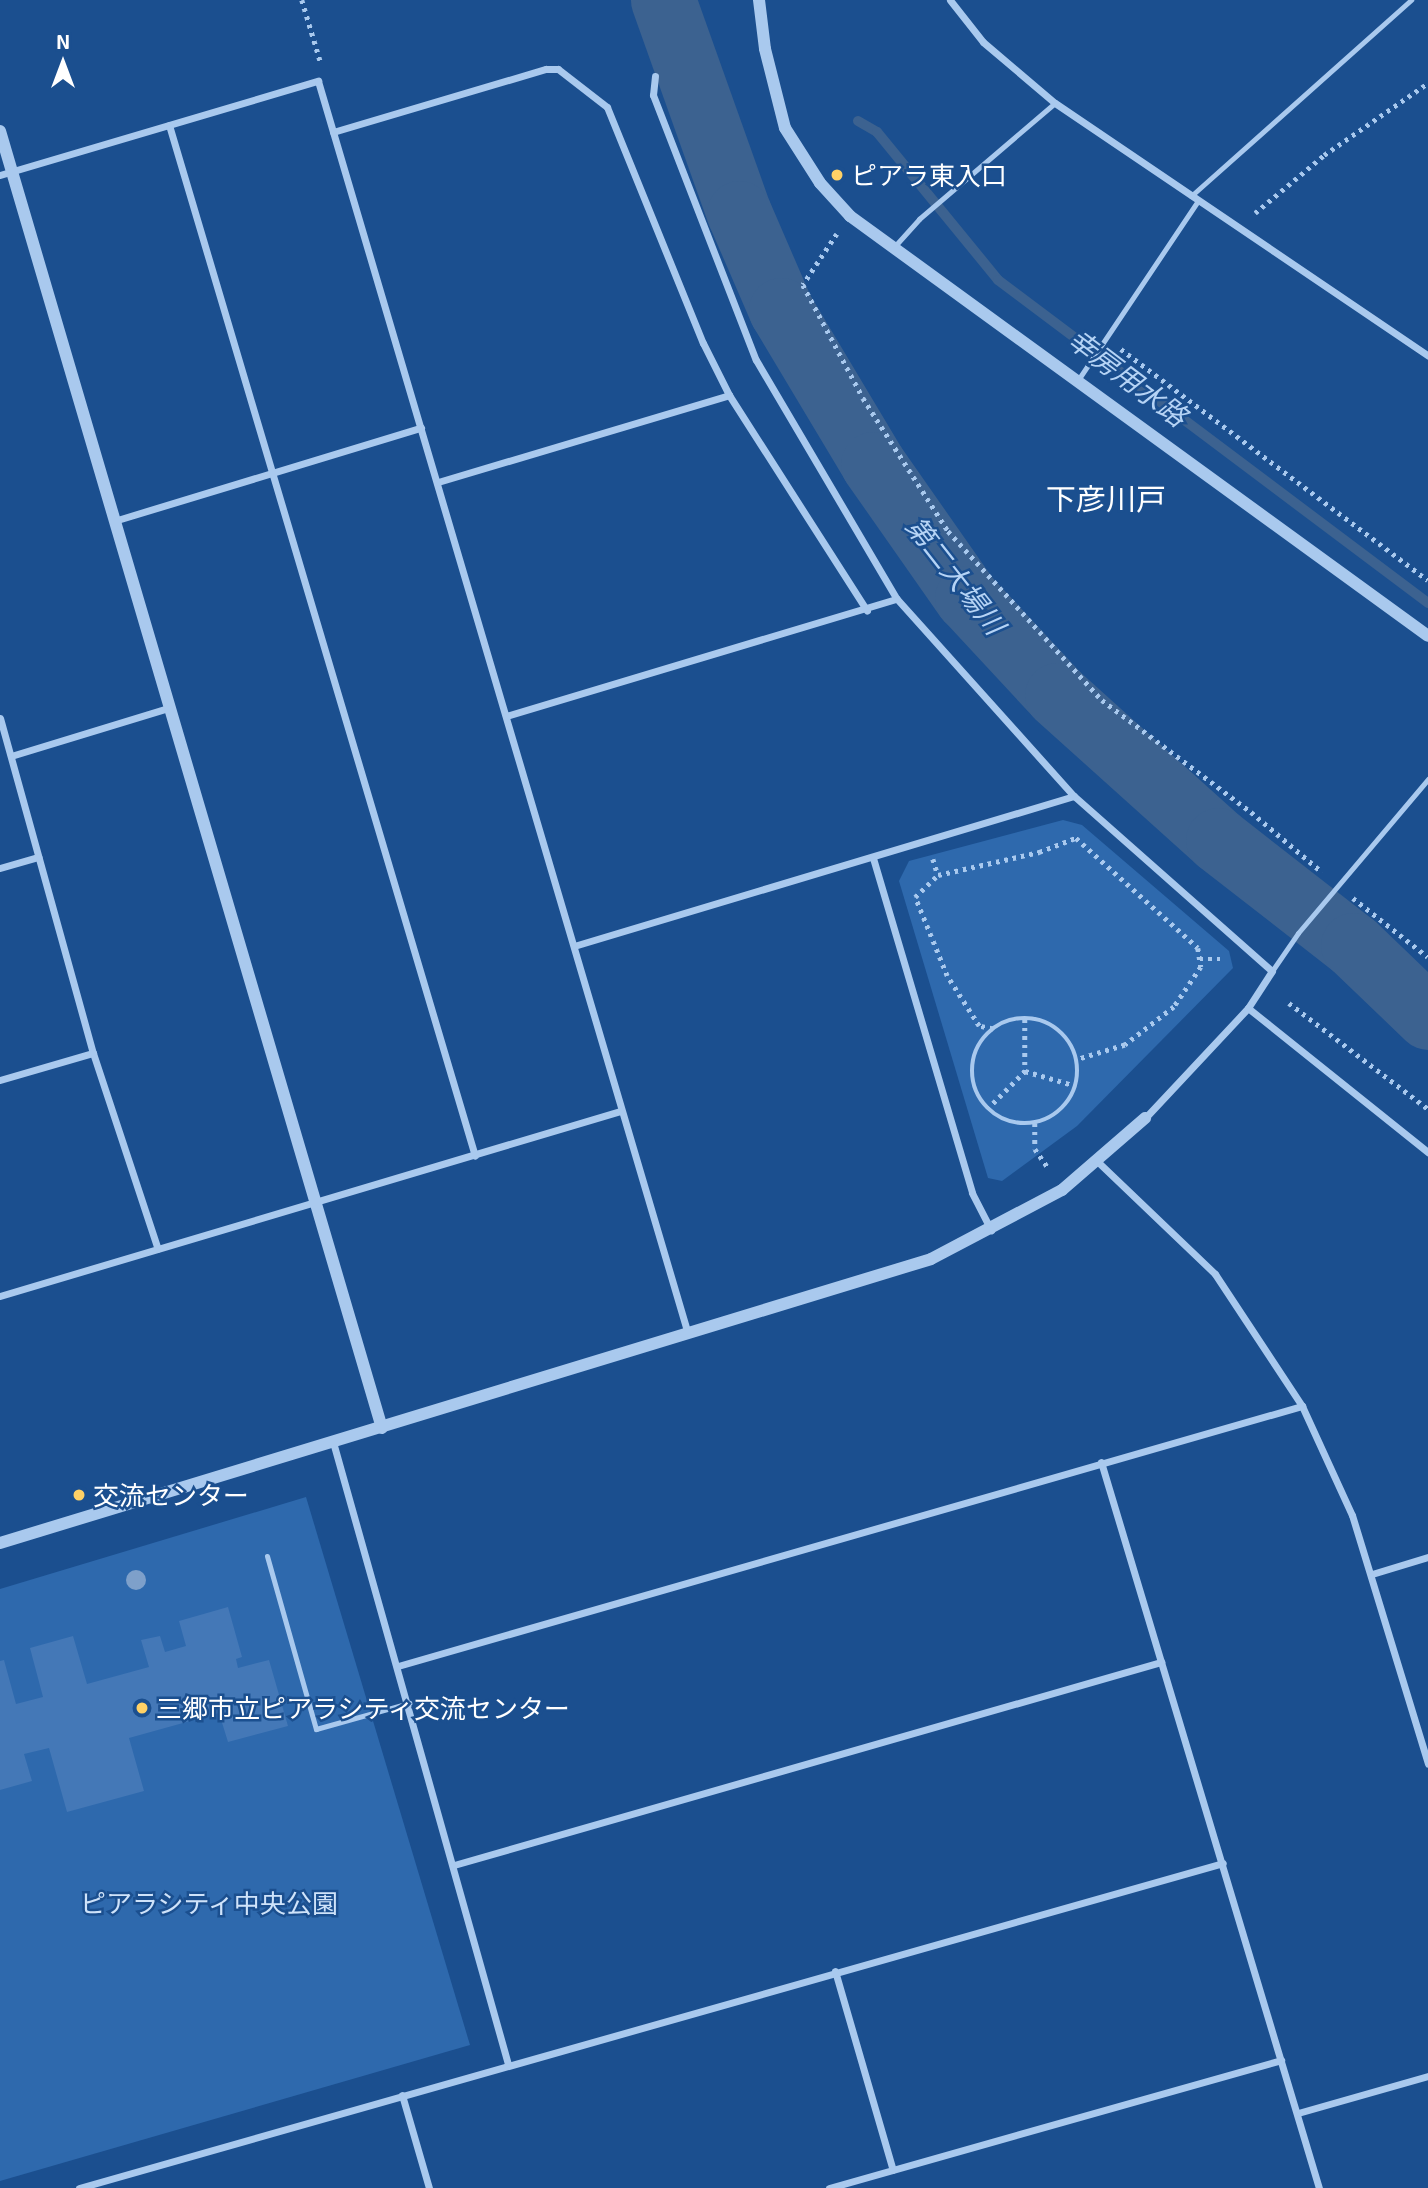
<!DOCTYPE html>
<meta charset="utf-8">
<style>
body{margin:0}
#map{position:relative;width:1428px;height:2188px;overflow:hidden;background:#1b4f8f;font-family:"Exo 2","Noto Sans JP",sans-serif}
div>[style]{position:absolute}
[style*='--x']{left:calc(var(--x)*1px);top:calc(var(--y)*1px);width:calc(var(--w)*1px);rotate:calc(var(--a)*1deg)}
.green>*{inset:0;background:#2e69ad}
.stream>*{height:10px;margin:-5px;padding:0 5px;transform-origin:5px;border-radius:5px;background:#3c6290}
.river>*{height:65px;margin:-32.5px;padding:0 32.5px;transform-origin:32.5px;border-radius:32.5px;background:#3c6290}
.building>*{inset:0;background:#4478b7}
.path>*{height:4.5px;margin-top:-2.25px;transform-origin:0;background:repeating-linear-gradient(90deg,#a9c9ee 0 3.5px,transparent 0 8.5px)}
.path>.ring{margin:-2.25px;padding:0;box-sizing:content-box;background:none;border:4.5px solid #a9c9ee;border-radius:50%}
.service>*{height:5px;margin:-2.5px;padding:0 2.5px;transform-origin:2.5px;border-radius:2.5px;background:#a9c9ee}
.minor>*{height:7px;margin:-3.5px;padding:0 3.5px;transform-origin:3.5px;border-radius:3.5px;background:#a9c9ee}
.tertiary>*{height:12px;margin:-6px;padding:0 6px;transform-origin:6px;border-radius:6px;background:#a9c9ee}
.trees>*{width:20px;height:20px;margin:-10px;border-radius:50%;background:#7ea0ca}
.dots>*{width:19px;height:19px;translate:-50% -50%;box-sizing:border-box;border:4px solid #1b4f8f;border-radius:50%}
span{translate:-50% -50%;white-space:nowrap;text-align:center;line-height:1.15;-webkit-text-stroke:5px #1b4f8f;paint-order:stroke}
.poi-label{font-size:26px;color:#fff}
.left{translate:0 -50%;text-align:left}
.park-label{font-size:26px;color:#cfe3fa}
.water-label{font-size:28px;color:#b5d3f5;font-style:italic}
.quarter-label{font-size:30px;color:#fff}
.north{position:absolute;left:28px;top:28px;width:70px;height:70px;-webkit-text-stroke:5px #1b4f8f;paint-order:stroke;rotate:0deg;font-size:19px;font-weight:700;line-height:28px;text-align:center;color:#fff}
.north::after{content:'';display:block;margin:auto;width:24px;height:32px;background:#fff;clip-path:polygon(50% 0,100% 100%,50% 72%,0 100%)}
</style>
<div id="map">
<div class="green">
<div style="clip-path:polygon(1063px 820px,1082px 825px,1229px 951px,1233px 968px,1077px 1126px,1002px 1181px,988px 1178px,899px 881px,909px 861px)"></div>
<div style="clip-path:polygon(306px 1497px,470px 2045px,0 2181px,0 1589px)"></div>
</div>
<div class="stream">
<div style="--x:858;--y:121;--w:22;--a:30"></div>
<div style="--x:877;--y:132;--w:191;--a:50.7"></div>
<div style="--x:998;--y:280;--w:538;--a:36.91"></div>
</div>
<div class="river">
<div style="--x:663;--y:0;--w:226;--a:70.4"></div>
<div style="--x:739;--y:213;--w:106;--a:66.6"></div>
<div style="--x:781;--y:310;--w:179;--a:59.1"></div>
<div style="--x:873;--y:464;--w:164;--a:55"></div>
<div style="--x:967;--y:598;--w:132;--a:47.1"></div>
<div style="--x:1057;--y:695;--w:217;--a:42"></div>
<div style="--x:1218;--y:840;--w:171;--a:37.9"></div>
<div style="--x:1353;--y:945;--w:104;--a:43.8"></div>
</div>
<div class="building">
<div style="clip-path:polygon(228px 1607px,242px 1657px,236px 1659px,238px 1668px,269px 1660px,288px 1726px,228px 1742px,219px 1713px,129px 1738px,144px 1791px,67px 1812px,49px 1748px,24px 1754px,32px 1781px,0 1790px,0 1661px,4px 1660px,16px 1704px,43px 1697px,30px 1648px,73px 1636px,87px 1684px,149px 1667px,141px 1640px,160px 1636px,165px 1652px,186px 1646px,179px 1621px)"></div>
</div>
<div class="path">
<div style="--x:302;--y:0;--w:63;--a:73.3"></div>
<div style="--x:1255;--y:213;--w:90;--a:-40"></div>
<div style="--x:1324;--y:155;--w:126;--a:-34.7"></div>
<div style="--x:837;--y:234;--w:61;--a:123.7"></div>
<div style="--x:803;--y:285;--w:128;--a:62"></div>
<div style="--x:863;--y:398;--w:158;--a:57.4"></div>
<div style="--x:948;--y:531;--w:229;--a:47.7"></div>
<div style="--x:1102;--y:700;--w:186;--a:36.9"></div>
<div style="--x:1251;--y:812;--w:93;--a:40.2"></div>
<div style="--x:1121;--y:349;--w:384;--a:37"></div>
<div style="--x:933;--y:859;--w:17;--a:73"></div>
<div style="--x:1353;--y:898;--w:95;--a:38.2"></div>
<div style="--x:1200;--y:959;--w:23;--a:0"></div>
<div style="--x:1289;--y:1003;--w:175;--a:37.3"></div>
<div class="ring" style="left:972px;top:1018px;width:101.5px;height:101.5px"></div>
<div style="--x:1025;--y:1019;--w:52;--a:90"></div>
<div style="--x:993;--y:1029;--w:14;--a:-168"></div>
<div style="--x:979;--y:1026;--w:59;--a:-122.6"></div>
<div style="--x:947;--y:976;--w:85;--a:-112.1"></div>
<div style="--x:915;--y:897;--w:32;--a:-44"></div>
<div style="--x:938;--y:875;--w:104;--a:-12.8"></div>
<div style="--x:1039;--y:852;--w:40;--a:-21"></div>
<div style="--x:1076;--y:838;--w:164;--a:42"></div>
<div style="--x:1198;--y:948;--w:19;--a:81"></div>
<div style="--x:1201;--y:967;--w:48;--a:124"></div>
<div style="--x:1174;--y:1007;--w:62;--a:142.2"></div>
<div style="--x:1125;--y:1045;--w:51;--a:163"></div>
<div style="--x:987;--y:1109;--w:54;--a:-45"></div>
<div style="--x:1025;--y:1071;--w:53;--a:16.4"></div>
<div style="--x:1035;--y:1123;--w:26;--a:90"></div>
<div style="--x:1035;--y:1149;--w:21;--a:55"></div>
</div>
<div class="service">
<div style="--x:1191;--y:196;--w:295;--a:-41.7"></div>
<div style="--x:894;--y:247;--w:38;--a:-48"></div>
<div style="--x:919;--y:219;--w:179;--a:-40.5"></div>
<div style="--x:1078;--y:380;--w:216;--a:-56.2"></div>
<div style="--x:1272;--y:971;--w:46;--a:-55.6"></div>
<div style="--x:1298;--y:933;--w:202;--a:-49.8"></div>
<div style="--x:267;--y:1556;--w:180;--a:74.2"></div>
<div style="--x:316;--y:1729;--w:97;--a:-15.6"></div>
</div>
<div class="minor">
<div style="--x:950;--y:0;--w:53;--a:51.8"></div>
<div style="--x:983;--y:42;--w:94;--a:40.3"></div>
<div style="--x:1055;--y:103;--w:451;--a:34.1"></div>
<div style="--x:655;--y:76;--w:19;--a:96"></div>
<div style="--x:653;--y:95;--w:284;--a:68.8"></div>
<div style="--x:756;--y:360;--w:277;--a:59.5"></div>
<div style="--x:897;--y:599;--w:265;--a:48.1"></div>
<div style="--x:1074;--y:796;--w:264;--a:41.5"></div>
<div style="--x:1272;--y:971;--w:44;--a:123"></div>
<div style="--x:1248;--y:1008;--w:151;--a:133.1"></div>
<div style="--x:169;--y:125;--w:1075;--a:73.47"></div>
<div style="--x:333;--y:132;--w:222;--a:-16.5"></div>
<div style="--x:546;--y:69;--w:12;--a:0"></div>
<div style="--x:558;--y:69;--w:62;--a:37.8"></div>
<div style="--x:607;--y:107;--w:255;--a:67.9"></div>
<div style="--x:703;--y:343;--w:58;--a:63.4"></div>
<div style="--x:729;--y:395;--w:256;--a:57.4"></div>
<div style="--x:0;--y:175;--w:332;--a:-16.5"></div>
<div style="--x:318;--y:81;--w:1306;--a:73.55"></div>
<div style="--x:438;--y:482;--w:304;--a:-16.6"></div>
<div style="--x:114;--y:521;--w:321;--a:-16.9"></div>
<div style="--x:506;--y:716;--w:408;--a:-16.7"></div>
<div style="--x:0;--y:718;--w:348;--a:74.5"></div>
<div style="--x:93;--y:1053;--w:206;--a:71.7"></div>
<div style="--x:11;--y:756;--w:164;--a:-17"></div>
<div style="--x:873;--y:858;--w:349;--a:73.5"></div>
<div style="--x:972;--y:1193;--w:42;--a:62.8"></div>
<div style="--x:0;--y:868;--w:40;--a:-16"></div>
<div style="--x:574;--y:946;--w:522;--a:-16.7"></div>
<div style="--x:1248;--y:1008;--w:231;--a:38.7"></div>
<div style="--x:0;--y:1080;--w:97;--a:-16.2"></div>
<div style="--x:1098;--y:1162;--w:162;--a:43.7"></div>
<div style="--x:1215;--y:1274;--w:158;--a:56.6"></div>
<div style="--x:1302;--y:1406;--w:120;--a:65.4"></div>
<div style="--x:1352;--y:1515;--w:260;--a:73"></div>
<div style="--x:0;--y:1296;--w:647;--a:-16.61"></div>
<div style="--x:333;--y:1442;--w:646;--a:74.29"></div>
<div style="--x:1101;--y:1462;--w:758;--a:73.29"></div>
<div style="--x:1372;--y:1574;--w:59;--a:-16.9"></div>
<div style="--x:398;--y:1666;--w:941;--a:-16.05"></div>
<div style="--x:454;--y:1865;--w:736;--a:-16.02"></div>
<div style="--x:835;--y:1971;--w:207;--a:73.8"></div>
<div style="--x:402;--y:2095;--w:97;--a:73.8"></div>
<div style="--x:1298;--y:2113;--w:135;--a:-15.9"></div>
<div style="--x:79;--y:2188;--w:1189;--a:-15.86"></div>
<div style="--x:829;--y:2188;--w:470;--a:-15.8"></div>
</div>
<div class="tertiary">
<div style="--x:759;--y:0;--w:49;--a:83"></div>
<div style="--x:765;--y:49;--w:81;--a:75.8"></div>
<div style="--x:785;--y:128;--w:65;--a:57.5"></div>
<div style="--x:820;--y:183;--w:45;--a:47.7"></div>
<div style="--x:850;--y:216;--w:714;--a:36"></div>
<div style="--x:0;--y:131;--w:1352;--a:73.59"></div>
<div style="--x:0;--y:1543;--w:973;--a:-16.96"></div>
<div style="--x:931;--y:1259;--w:148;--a:-27.8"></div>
<div style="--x:1062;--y:1190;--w:110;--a:-40.9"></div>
</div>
<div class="trees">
<div style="left:136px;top:1580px"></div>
</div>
<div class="dots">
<div style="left:837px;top:175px;background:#ffd166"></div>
<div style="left:79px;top:1495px;background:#ffd166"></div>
<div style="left:142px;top:1708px;background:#ffd166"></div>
</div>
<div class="poi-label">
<span class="left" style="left:851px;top:175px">ピアラ東入口</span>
<span class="left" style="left:93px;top:1495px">交流センター</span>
<span class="left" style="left:156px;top:1708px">三郷市立ピアラシティ交流センター</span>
</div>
<div class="park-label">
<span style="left:209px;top:1903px">ピアラシティ中央公園</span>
</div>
<div class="water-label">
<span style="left:1128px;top:377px;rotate:37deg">幸房用水路</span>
<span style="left:956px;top:575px;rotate:52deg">第二大場川</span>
</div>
<div class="quarter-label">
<span style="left:1106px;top:498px">下彦川戸</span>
</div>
<div class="north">N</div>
</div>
